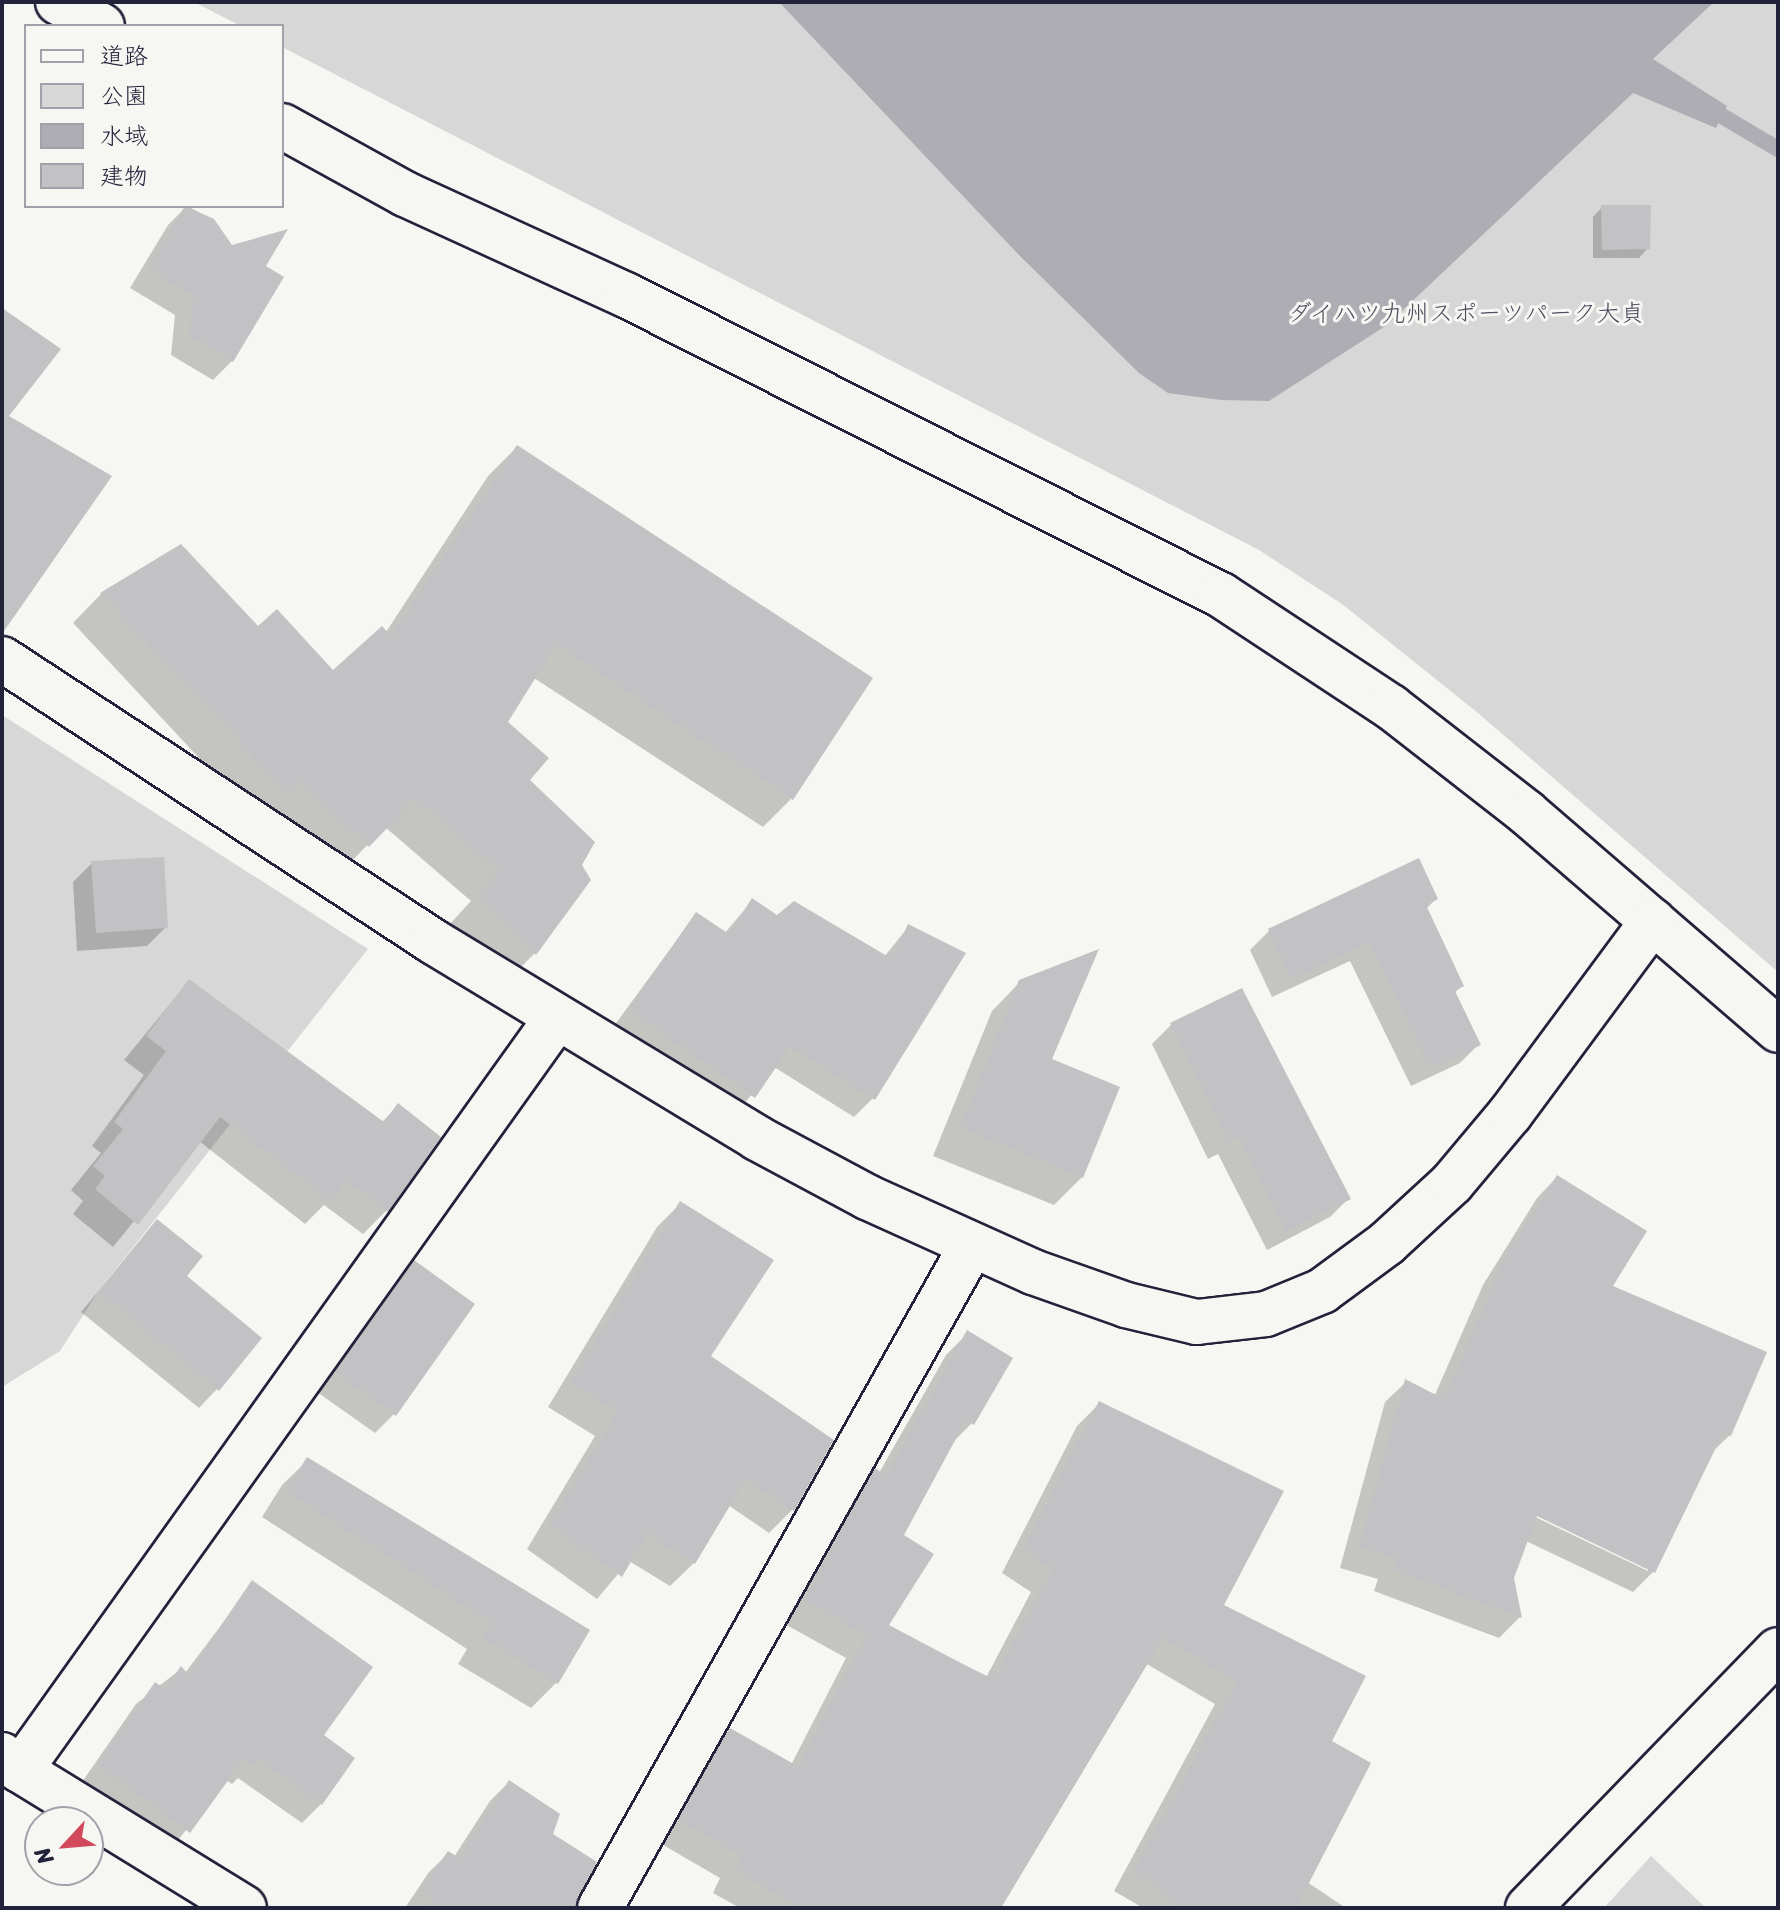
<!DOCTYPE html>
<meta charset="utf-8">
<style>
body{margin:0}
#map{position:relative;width:1780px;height:1910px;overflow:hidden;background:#f6f6f2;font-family:Sriracha,"Klee One",sans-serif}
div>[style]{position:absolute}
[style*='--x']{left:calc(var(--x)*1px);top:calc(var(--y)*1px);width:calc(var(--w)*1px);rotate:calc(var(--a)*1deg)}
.green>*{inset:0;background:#d7d7d7}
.water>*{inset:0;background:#adadb3}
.shadow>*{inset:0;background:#0003}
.stream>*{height:16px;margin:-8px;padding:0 8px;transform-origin:8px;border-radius:8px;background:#adadb3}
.building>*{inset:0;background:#c2c2c4}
.roads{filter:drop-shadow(2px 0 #22223b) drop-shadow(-2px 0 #22223b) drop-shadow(0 2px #22223b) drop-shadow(0 -2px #22223b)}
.minor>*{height:44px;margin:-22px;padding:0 22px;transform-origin:22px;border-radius:22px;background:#f6f6f2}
.major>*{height:44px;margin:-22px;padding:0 22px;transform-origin:22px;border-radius:22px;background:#f6f6f2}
span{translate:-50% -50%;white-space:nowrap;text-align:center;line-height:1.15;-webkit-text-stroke:6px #f6f6f2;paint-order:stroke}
.park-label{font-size:24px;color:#4f4f62}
.frame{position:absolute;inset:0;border:4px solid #22223b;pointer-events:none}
.legend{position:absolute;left:24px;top:24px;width:260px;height:184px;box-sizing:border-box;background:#f6f6f2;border:2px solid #a1a1a9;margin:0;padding:10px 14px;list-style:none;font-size:24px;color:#22223b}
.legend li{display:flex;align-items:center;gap:16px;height:40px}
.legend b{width:40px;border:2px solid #a1a1a9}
.north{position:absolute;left:24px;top:1806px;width:80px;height:80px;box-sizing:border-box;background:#f6f6f2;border:2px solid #a1a1a9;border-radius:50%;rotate:244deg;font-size:22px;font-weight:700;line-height:32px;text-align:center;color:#22223b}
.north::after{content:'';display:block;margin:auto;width:28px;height:36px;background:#d1495b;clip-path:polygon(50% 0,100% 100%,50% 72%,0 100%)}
</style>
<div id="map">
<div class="green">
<div style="clip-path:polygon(194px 2px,1778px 2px,1778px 972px,1478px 713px,1342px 604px,1259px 550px,282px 47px,282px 26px,241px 26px)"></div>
<div style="clip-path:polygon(2px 715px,368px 949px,98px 1292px,60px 1351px,2px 1387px)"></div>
<div style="clip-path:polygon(1651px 1856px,1706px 1908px,1604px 1908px)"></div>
</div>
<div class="water">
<div style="clip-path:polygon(779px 2px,1714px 2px,1653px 59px,1727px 106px,1716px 128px,1633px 93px,1387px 325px,1269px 401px,1221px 400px,1168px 393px,1139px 373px,1019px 255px)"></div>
</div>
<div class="shadow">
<div style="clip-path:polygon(187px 206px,213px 220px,231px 248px,281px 278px,232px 361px,213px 380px,171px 355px,175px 315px,130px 288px,168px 225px)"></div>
<div style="clip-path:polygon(1602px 207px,1648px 248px,1639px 258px,1593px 258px,1593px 217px)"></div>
<div style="clip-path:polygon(517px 447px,791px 799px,763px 827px,534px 678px,506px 723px,527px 780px,588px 880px,534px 954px,506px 982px,448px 926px,471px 901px,385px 827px,339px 874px,257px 820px,73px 623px,101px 594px,258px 629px,333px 673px,386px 632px,488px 476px)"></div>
<div style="clip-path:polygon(92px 863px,166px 927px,147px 946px,77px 951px,73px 882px)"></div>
<div style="clip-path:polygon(1436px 899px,1426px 909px,1462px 986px,1454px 993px,1479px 1044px,1460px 1063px,1411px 1086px,1350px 961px,1272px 997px,1250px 950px,1269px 931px)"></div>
<div style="clip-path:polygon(752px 901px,778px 918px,884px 957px,909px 926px,873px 1098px,854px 1117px,774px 1067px,735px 1115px,611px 1030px,696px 914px,724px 934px)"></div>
<div style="clip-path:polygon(189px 981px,382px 1122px,398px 1106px,386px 1211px,363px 1234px,324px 1205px,305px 1224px,199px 1141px,113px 1247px,73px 1214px,83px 1201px,71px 1190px,101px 1153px,92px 1146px,144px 1075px,124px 1060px)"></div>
<div style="clip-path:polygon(1020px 982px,1082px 1177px,1054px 1205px,933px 1156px,992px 1011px)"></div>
<div style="clip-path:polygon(1171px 1025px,1349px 1198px,1330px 1217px,1267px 1250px,1218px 1154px,1208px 1159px,1152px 1044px)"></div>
<div style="clip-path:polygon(evenodd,1557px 1177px,1610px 1286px,1730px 1435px,1710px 1454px,1654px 1571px,1633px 1592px,1526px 1541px,1512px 1578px,1520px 1617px,1499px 1638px,1374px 1591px,1378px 1579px,1340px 1568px,1385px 1402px,1406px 1382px,1434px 1397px,1483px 1285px,1537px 1198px,1557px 1177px,1529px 1509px,1648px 1567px,1648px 1571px,1527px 1513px,1529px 1509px)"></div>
<div style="clip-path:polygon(680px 1204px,708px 1356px,831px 1440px,792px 1510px,769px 1533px,728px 1505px,694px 1563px,670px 1586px,629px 1561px,597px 1599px,527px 1549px,595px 1436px,548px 1407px,657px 1227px)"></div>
<div style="clip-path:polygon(157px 1222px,184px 1277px,217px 1389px,199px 1408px,81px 1312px)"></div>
<div style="clip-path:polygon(415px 1263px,394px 1414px,375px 1433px,317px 1392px)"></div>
<div style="clip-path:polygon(968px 1333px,972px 1423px,950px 1445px,902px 1536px,886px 1626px,987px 1676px,1031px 1592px,1002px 1573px,1077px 1426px,1099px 1404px,1222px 1606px,1330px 1741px,1307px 1882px,1346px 1908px,1143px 1908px,1114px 1891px,1215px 1704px,1145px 1663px,1001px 1905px,1005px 1908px,740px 1908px,713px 1893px,720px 1878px,658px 1842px,708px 1752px,730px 1730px,791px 1765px,846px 1658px,783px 1623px,854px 1493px,876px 1471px,879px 1473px,946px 1355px)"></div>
<div style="clip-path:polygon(308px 1460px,587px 1631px,557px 1682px,531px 1708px,458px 1664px,467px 1649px,262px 1517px,282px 1485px)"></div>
<div style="clip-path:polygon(247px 1591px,321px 1736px,321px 1804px,302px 1823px,238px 1778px,232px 1784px,226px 1780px,170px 1850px,80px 1785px,136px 1704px,181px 1669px,185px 1673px)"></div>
<div style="clip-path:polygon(509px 1782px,551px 1835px,575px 1908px,405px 1908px,429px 1872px,448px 1854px,454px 1857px,490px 1801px)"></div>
</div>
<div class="stream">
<div style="--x:1722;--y:116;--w:65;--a:30.5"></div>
</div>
<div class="building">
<div style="clip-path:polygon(1601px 205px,1651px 205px,1650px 249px,1602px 250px)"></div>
<div style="clip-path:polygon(185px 206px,214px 219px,232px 245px,288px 229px,266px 266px,284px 277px,233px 362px,189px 335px,193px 296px,148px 268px)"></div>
<div style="clip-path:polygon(2px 308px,61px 349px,9px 416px,112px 476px,2px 634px)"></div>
<div style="clip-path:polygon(517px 445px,873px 678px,793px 800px,556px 645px,508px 722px,549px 758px,530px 780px,595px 842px,582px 865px,591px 880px,536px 955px,475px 896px,498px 871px,415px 799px,369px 847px,300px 781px,287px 793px,100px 593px,181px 544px,258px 626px,277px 609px,333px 670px,382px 626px,391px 636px)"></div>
<div style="clip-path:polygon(164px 857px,168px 928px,96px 933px,91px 861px)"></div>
<div style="clip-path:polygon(1419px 858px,1438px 899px,1426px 905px,1464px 986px,1455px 991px,1481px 1045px,1430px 1069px,1369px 943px,1291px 980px,1268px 929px)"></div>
<div style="clip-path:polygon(752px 898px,777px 915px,794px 901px,892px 959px,908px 924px,966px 953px,875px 1100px,790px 1047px,755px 1098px,628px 1010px,696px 912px,729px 934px)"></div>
<div style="clip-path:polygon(1099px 949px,1052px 1059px,1120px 1087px,1083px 1178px,960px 1128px,1019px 980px)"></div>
<div style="clip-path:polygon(189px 979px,384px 1122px,398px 1103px,441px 1137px,388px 1212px,346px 1180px,330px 1202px,220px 1117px,138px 1225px,95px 1189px,105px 1176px,93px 1166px,123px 1129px,114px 1122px,166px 1051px,146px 1036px)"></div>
<div style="clip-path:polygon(1242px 988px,1351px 1199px,1286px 1232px,1238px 1137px,1228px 1141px,1170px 1023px)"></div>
<div style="clip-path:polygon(1557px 1175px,1647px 1231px,1613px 1286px,1767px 1352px,1731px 1436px,1723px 1433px,1655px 1573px,1537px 1516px,1514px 1578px,1522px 1618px,1393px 1570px,1398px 1558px,1359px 1547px,1405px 1379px,1444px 1399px,1503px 1261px)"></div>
<div style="clip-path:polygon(680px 1201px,774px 1260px,711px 1356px,834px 1440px,794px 1511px,746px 1479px,695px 1564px,647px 1534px,622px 1577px,549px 1525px,617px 1412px,570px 1383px)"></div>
<div style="clip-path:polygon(157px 1219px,203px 1256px,187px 1276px,262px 1338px,219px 1391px,98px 1292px)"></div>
<div style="clip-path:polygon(414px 1260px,475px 1304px,396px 1416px,335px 1372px)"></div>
<div style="clip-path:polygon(967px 1330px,1013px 1358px,974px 1425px,966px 1420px,904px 1535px,934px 1554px,889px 1625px,987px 1677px,990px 1670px,998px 1673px,1052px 1569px,1023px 1550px,1099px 1401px,1284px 1491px,1224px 1605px,1366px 1676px,1332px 1741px,1371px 1763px,1296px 1908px,1179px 1908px,1134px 1870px,1236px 1682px,1163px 1638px,1001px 1908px,800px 1908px,734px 1870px,741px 1856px,678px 1819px,730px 1728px,799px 1767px,866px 1635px,804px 1601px,875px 1468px,886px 1476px)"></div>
<div style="clip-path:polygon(307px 1457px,590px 1630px,558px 1684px,482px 1638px,491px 1623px,286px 1491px)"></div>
<div style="clip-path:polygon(252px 1580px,373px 1667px,324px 1735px,355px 1758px,322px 1805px,257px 1759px,252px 1766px,243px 1760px,190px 1833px,97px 1765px,155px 1682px,165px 1689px,181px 1666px,188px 1674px)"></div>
<div style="clip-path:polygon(509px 1780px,560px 1814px,553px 1834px,597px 1862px,575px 1908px,427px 1908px,432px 1899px,420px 1891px,448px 1851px,459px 1858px)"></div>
</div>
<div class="roads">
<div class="minor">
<div style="--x:58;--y:2;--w:50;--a:28.6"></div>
<div style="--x:282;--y:126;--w:141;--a:28.9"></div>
<div style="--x:405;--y:194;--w:243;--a:24.6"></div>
<div style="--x:626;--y:295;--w:666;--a:26.76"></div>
<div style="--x:1221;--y:595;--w:204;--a:33.4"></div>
<div style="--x:1391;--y:707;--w:172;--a:37.9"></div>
<div style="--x:1527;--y:813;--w:332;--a:40.8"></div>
<div style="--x:2;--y:659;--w:516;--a:33.23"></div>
<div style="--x:434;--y:942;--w:378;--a:31.2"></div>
<div style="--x:757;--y:1138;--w:125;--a:28.2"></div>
<div style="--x:867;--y:1197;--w:182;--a:24.3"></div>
<div style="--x:1033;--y:1272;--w:99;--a:19.5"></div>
<div style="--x:1126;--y:1305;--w:73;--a:13.5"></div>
<div style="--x:1197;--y:1322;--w:69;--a:-6.6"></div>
<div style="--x:1266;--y:1314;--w:61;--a:-22.3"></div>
<div style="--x:1322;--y:1291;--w:81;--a:-36.4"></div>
<div style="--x:1387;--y:1243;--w:88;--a:-42.7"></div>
<div style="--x:1452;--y:1183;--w:90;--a:-50"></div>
<div style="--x:1510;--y:1114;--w:240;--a:-53.5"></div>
<div style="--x:2;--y:1755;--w:23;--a:40"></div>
<div style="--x:20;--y:1770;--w:923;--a:-54.48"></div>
<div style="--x:600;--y:1908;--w:760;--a:-60.7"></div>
<div style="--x:1528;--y:1908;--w:359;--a:-45.9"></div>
</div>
<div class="major">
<div style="--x:2;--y:1759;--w:284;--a:31.6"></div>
</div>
</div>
<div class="park-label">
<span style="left:1466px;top:314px">ダイハツ九州スポーツパーク大貞</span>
</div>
<div class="frame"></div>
<ul class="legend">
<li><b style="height:10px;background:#f6f6f2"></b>道路</li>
<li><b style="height:22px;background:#d7d7d7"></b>公園</li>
<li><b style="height:22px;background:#adadb3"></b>水域</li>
<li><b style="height:22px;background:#c2c2c4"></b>建物</li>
</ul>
<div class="north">N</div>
</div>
